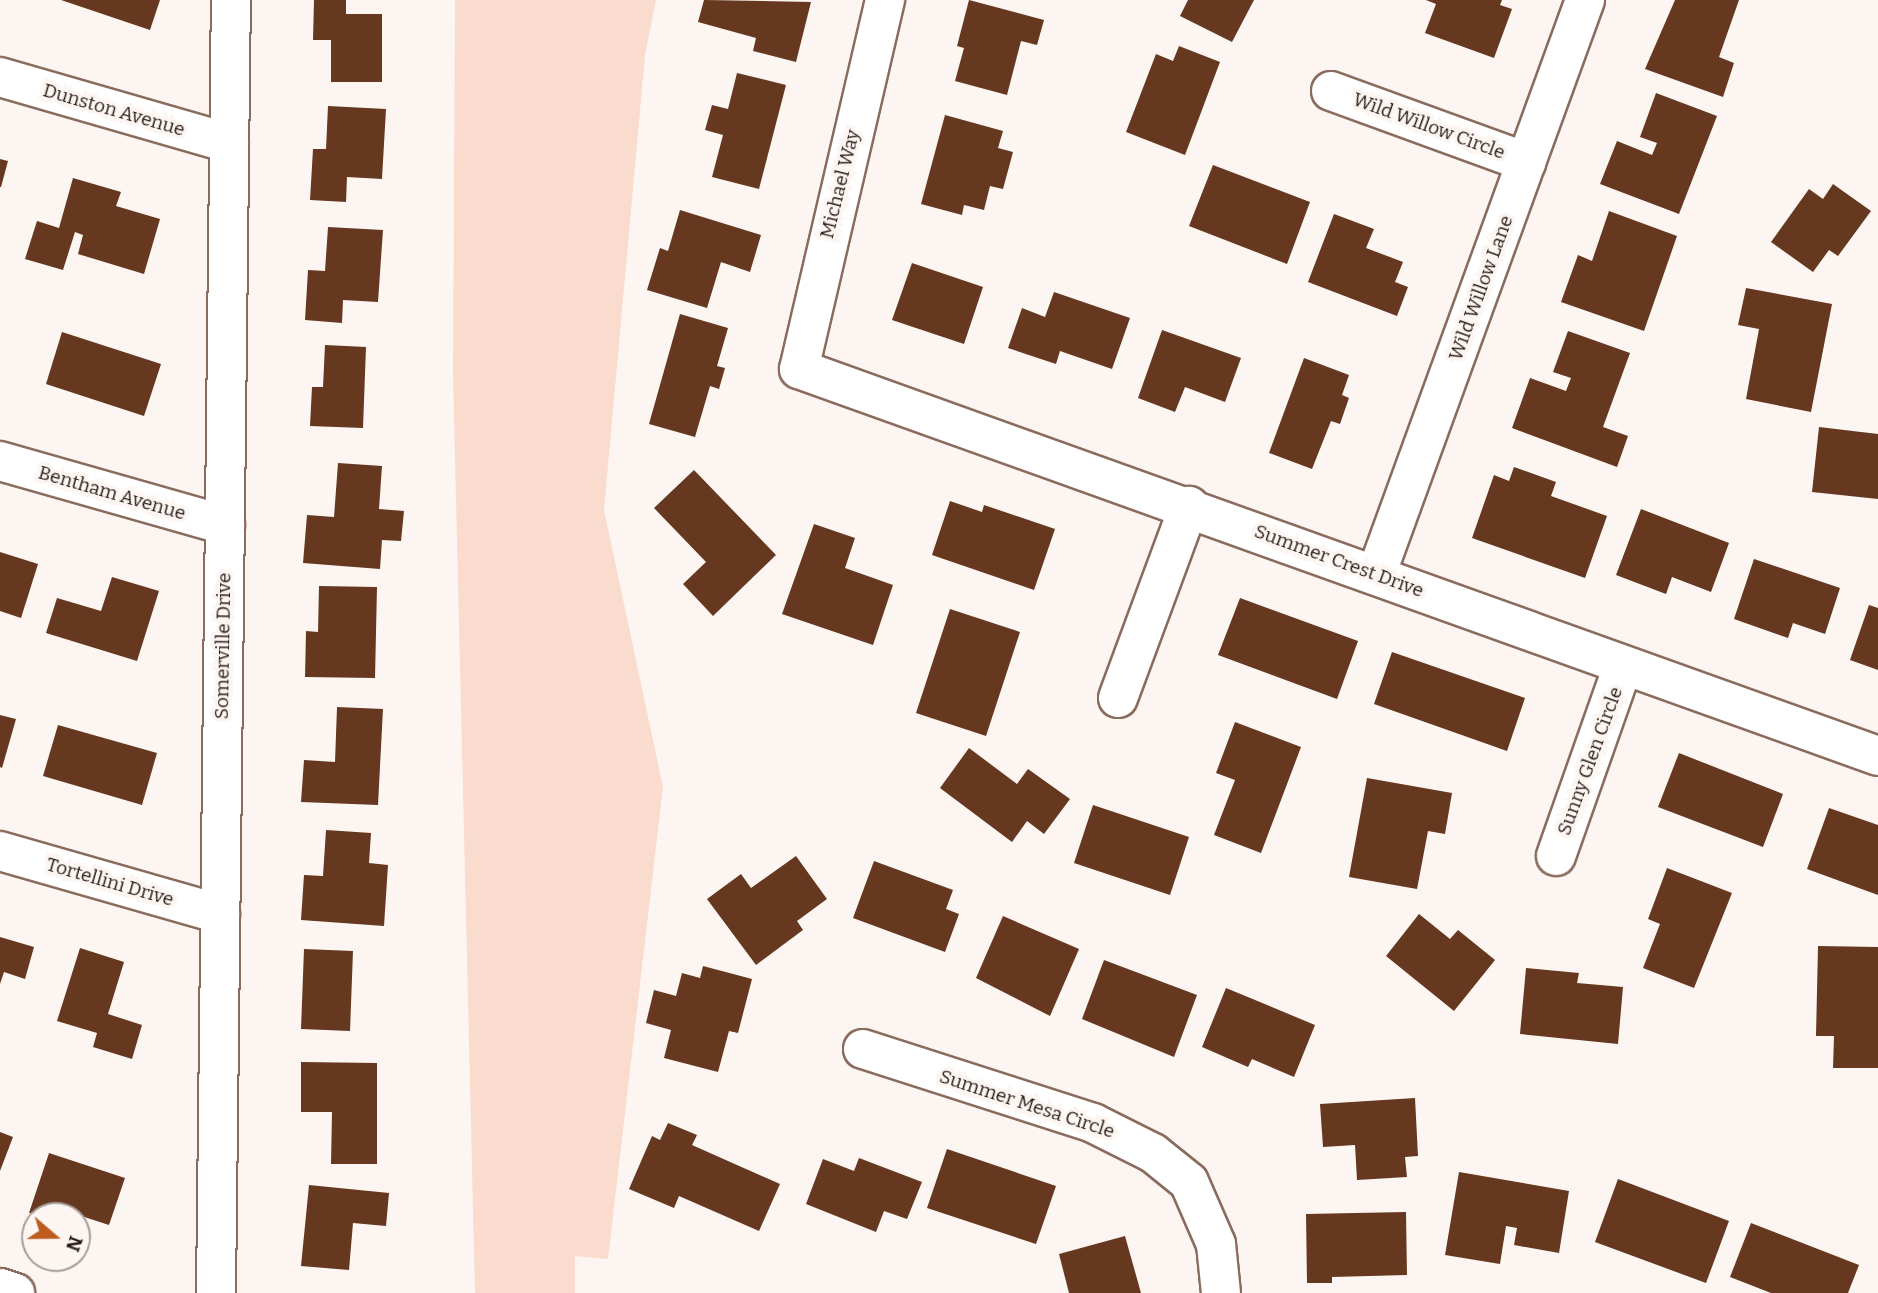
<!DOCTYPE html>
<style>
body{margin:0}
#map{position:relative;width:1878px;height:1293px;overflow:hidden;background:#fcf5f2;font-family:Bitter,serif}
div>[style]{position:absolute}
[style*='--x']{left:calc(var(--x)*1px);top:calc(var(--y)*1px);width:calc(var(--w)*1px);rotate:calc(var(--a)*1deg)}
.green>*{inset:0;background:#f9dcce}
.building>*{inset:0;background:#65381f}
.roads{filter:drop-shadow(2px 0 #8a6c5e) drop-shadow(-2px 0 #8a6c5e) drop-shadow(0 2px #8a6c5e) drop-shadow(0 -2px #8a6c5e)}
.minor>*{height:38px;margin:-19px;padding:0 19px;transform-origin:19px;border-radius:19px;background:#fff}
span{translate:-50% -50%;white-space:nowrap;text-align:center;line-height:1.15;-webkit-text-stroke:7px #fcf5f2;paint-order:stroke}
.street-label{font-size:19px;color:#271c16}
.north{position:absolute;left:21px;top:1202px;width:70px;height:70px;box-sizing:border-box;background:#fcf5f2;border:2px solid #a79e9a;border-radius:50%;rotate:110deg;font-size:19px;font-weight:700;line-height:28px;text-align:center;color:#271c16}
.north::after{content:'';display:block;margin:auto;width:24px;height:32px;background:#be5c20;clip-path:polygon(50% 0,100% 100%,50% 72%,0 100%)}
</style>
<div id="map">
<div class="green">
<div style="clip-path:polygon(455px 0,656px 0,645px 55px,604px 510px,663px 787px,608px 1259px,575px 1256px,575px 1293px,475px 1293px,453px 374px)"></div>
</div>
<div class="building">
<div style="clip-path:polygon(61px 0,160px 0,150px 30px)"></div>
<div style="clip-path:polygon(314px 0,346px 0,346px 14px,382px 14px,382px 82px,331px 82px,331px 40px,313px 40px)"></div>
<div style="clip-path:polygon(704px 0,811px 2px,796px 62px,753px 51px,756px 38px,698px 22px)"></div>
<div style="clip-path:polygon(969px 0,1044px 20px,1037px 45px,1021px 41px,1007px 95px,955px 81px,964px 48px,957px 46px)"></div>
<div style="clip-path:polygon(1188px 0,1254px 0,1232px 42px,1180px 16px)"></div>
<div style="clip-path:polygon(1426px 0,1502px 0,1500px 5px,1512px 9px,1494px 58px,1425px 33px,1436px 4px)"></div>
<div style="clip-path:polygon(1675px 0,1739px 0,1719px 57px,1734px 63px,1723px 97px,1645px 69px)"></div>
<div style="clip-path:polygon(1179px 46px,1220px 62px,1185px 155px,1126px 132px,1156px 54px,1173px 61px)"></div>
<div style="clip-path:polygon(737px 73px,786px 85px,759px 189px,712px 177px,723px 135px,705px 130px,712px 105px,728px 109px)"></div>
<div style="clip-path:polygon(1656px 93px,1717px 116px,1679px 214px,1600px 184px,1617px 141px,1652px 155px,1657px 143px,1640px 137px)"></div>
<div style="clip-path:polygon(328px 106px,386px 109px,382px 179px,347px 177px,346px 202px,310px 200px,313px 149px,326px 149px)"></div>
<div style="clip-path:polygon(945px 115px,1003px 131px,998px 148px,1013px 152px,1003px 189px,990px 186px,984px 210px,964px 205px,962px 215px,921px 204px)"></div>
<div style="clip-path:polygon(0 159px,8px 161px,1px 187px,0 187px)"></div>
<div style="clip-path:polygon(1213px 165px,1310px 202px,1287px 264px,1189px 226px)"></div>
<div style="clip-path:polygon(73px 178px,121px 192px,116px 206px,160px 219px,144px 274px,78px 254px,83px 235px,75px 232px,63px 270px,25px 259px,37px 221px,59px 228px)"></div>
<div style="clip-path:polygon(1833px 184px,1871px 211px,1838px 256px,1829px 250px,1813px 272px,1771px 242px,1809px 189px,1823px 199px)"></div>
<div style="clip-path:polygon(680px 210px,761px 235px,750px 272px,721px 262px,707px 308px,647px 290px,660px 248px,668px 251px)"></div>
<div style="clip-path:polygon(1609px 211px,1677px 236px,1644px 331px,1561px 302px,1578px 255px,1592px 261px)"></div>
<div style="clip-path:polygon(1334px 214px,1374px 229px,1366px 248px,1403px 262px,1395px 282px,1408px 287px,1397px 316px,1308px 282px)"></div>
<div style="clip-path:polygon(328px 227px,383px 230px,378px 302px,343px 300px,342px 323px,305px 320px,308px 270px,325px 271px)"></div>
<div style="clip-path:polygon(912px 263px,983px 287px,964px 344px,892px 320px)"></div>
<div style="clip-path:polygon(1746px 288px,1832px 304px,1811px 412px,1746px 399px,1759px 329px,1738px 325px)"></div>
<div style="clip-path:polygon(1054px 292px,1130px 318px,1112px 369px,1060px 351px,1056px 364px,1008px 348px,1022px 308px,1045px 317px)"></div>
<div style="clip-path:polygon(680px 314px,728px 328px,717px 366px,725px 368px,719px 389px,710px 386px,695px 437px,649px 424px)"></div>
<div style="clip-path:polygon(1162px 330px,1241px 358px,1225px 402px,1185px 387px,1175px 412px,1138px 398px)"></div>
<div style="clip-path:polygon(1568px 331px,1630px 353px,1603px 427px,1628px 436px,1617px 467px,1512px 428px,1530px 378px,1566px 391px,1571px 378px,1553px 372px)"></div>
<div style="clip-path:polygon(62px 332px,161px 364px,144px 416px,46px 384px)"></div>
<div style="clip-path:polygon(325px 345px,366px 347px,363px 428px,310px 426px,312px 387px,323px 387px)"></div>
<div style="clip-path:polygon(1304px 358px,1349px 375px,1342px 395px,1349px 398px,1340px 424px,1331px 421px,1312px 469px,1269px 453px)"></div>
<div style="clip-path:polygon(1819px 427px,1878px 434px,1878px 499px,1812px 492px)"></div>
<div style="clip-path:polygon(338px 463px,382px 466px,379px 509px,404px 511px,401px 541px,382px 540px,380px 569px,303px 563px,307px 515px,334px 517px)"></div>
<div style="clip-path:polygon(1514px 467px,1556px 482px,1551px 496px,1607px 516px,1585px 578px,1472px 538px,1494px 475px,1509px 481px)"></div>
<div style="clip-path:polygon(694px 470px,776px 555px,713px 616px,683px 584px,706px 562px,654px 508px)"></div>
<div style="clip-path:polygon(950px 501px,982px 512px,984px 505px,1055px 529px,1034px 590px,932px 555px)"></div>
<div style="clip-path:polygon(1641px 509px,1729px 543px,1711px 592px,1672px 577px,1666px 594px,1616px 575px)"></div>
<div style="clip-path:polygon(814px 524px,855px 538px,845px 568px,893px 585px,873px 645px,782px 614px)"></div>
<div style="clip-path:polygon(0 552px,38px 564px,21px 618px,0 611px)"></div>
<div style="clip-path:polygon(1754px 559px,1840px 588px,1825px 634px,1793px 623px,1788px 638px,1734px 619px)"></div>
<div style="clip-path:polygon(112px 577px,159px 591px,137px 661px,46px 633px,57px 598px,101px 611px)"></div>
<div style="clip-path:polygon(319px 586px,377px 587px,375px 678px,305px 677px,306px 631px,318px 632px)"></div>
<div style="clip-path:polygon(1240px 598px,1358px 641px,1337px 699px,1218px 655px)"></div>
<div style="clip-path:polygon(1869px 605px,1878px 608px,1878px 670px,1850px 660px)"></div>
<div style="clip-path:polygon(950px 609px,1020px 632px,986px 736px,916px 713px)"></div>
<div style="clip-path:polygon(1392px 652px,1525px 698px,1507px 751px,1374px 704px)"></div>
<div style="clip-path:polygon(337px 707px,383px 709px,378px 805px,301px 802px,304px 760px,335px 762px)"></div>
<div style="clip-path:polygon(0 715px,16px 719px,2px 768px,0 767px)"></div>
<div style="clip-path:polygon(1235px 722px,1301px 747px,1261px 853px,1214px 835px,1235px 780px,1216px 773px)"></div>
<div style="clip-path:polygon(58px 725px,157px 753px,142px 805px,43px 776px)"></div>
<div style="clip-path:polygon(969px 748px,1017px 784px,1028px 769px,1070px 799px,1044px 834px,1027px 821px,1012px 842px,940px 788px)"></div>
<div style="clip-path:polygon(1679px 753px,1783px 794px,1763px 847px,1658px 807px)"></div>
<div style="clip-path:polygon(1367px 778px,1452px 793px,1445px 834px,1428px 831px,1417px 889px,1349px 877px)"></div>
<div style="clip-path:polygon(1093px 805px,1189px 837px,1170px 895px,1074px 863px)"></div>
<div style="clip-path:polygon(1829px 808px,1878px 825px,1878px 895px,1807px 869px)"></div>
<div style="clip-path:polygon(326px 830px,371px 833px,369px 863px,388px 865px,384px 926px,301px 920px,304px 875px,323px 876px)"></div>
<div style="clip-path:polygon(796px 856px,827px 899px,797px 921px,803px 930px,756px 965px,707px 899px,741px 874px,751px 888px)"></div>
<div style="clip-path:polygon(874px 861px,953px 890px,946px 909px,959px 914px,945px 952px,853px 918px)"></div>
<div style="clip-path:polygon(1667px 868px,1732px 893px,1694px 988px,1643px 968px,1660px 924px,1648px 919px)"></div>
<div style="clip-path:polygon(1419px 914px,1450px 939px,1458px 930px,1495px 960px,1454px 1011px,1386px 956px)"></div>
<div style="clip-path:polygon(1003px 916px,1079px 949px,1050px 1016px,976px 978px)"></div>
<div style="clip-path:polygon(0 937px,34px 947px,25px 979px,4px 972px,0 984px)"></div>
<div style="clip-path:polygon(1818px 946px,1878px 947px,1878px 1068px,1833px 1068px,1834px 1036px,1816px 1036px)"></div>
<div style="clip-path:polygon(80px 948px,124px 962px,108px 1014px,142px 1025px,132px 1059px,93px 1047px,97px 1033px,57px 1021px)"></div>
<div style="clip-path:polygon(304px 949px,353px 951px,350px 1031px,301px 1029px)"></div>
<div style="clip-path:polygon(1104px 960px,1197px 995px,1174px 1057px,1082px 1019px)"></div>
<div style="clip-path:polygon(703px 966px,752px 979px,738px 1033px,729px 1031px,718px 1072px,664px 1058px,671px 1030px,646px 1023px,654px 990px,676px 996px,682px 973px,700px 978px)"></div>
<div style="clip-path:polygon(1526px 968px,1579px 973px,1577px 983px,1623px 987px,1618px 1044px,1520px 1034px)"></div>
<div style="clip-path:polygon(1226px 988px,1315px 1025px,1294px 1077px,1252px 1059px,1248px 1067px,1202px 1047px)"></div>
<div style="clip-path:polygon(301px 1062px,377px 1063px,377px 1164px,331px 1164px,332px 1112px,301px 1112px)"></div>
<div style="clip-path:polygon(1415px 1098px,1418px 1156px,1405px 1157px,1407px 1177px,1357px 1180px,1355px 1145px,1323px 1147px,1320px 1104px)"></div>
<div style="clip-path:polygon(668px 1123px,697px 1135px,692px 1145px,780px 1184px,759px 1231px,679px 1196px,674px 1208px,629px 1189px,652px 1136px,660px 1140px)"></div>
<div style="clip-path:polygon(0 1132px,13px 1137px,0 1171px)"></div>
<div style="clip-path:polygon(947px 1149px,1056px 1186px,1036px 1244px,927px 1208px)"></div>
<div style="clip-path:polygon(49px 1153px,125px 1178px,109px 1225px,72px 1213px,29px 1213px)"></div>
<div style="clip-path:polygon(859px 1158px,922px 1182px,907px 1219px,884px 1211px,876px 1232px,806px 1204px,823px 1159px,854px 1171px)"></div>
<div style="clip-path:polygon(1459px 1172px,1569px 1191px,1559px 1253px,1514px 1245px,1517px 1228px,1506px 1226px,1500px 1264px,1445px 1255px)"></div>
<div style="clip-path:polygon(1618px 1179px,1729px 1221px,1706px 1283px,1595px 1242px)"></div>
<div style="clip-path:polygon(309px 1185px,389px 1193px,386px 1226px,353px 1223px,349px 1270px,301px 1266px)"></div>
<div style="clip-path:polygon(1406px 1212px,1407px 1275px,1332px 1277px,1332px 1283px,1307px 1283px,1306px 1214px)"></div>
<div style="clip-path:polygon(1751px 1223px,1859px 1265px,1848px 1293px,1771px 1293px,1730px 1277px)"></div>
<div style="clip-path:polygon(1125px 1236px,1141px 1293px,1069px 1293px,1059px 1254px)"></div>
</div>
<div class="roads">
<div class="minor">
<div style="--x:885;--y:0;--w:379;--a:103.1"></div>
<div style="--x:799;--y:369;--w:1146;--a:19.73"></div>
<div style="--x:0;--y:77;--w:238;--a:16.1"></div>
<div style="--x:1331;--y:91;--w:208;--a:20"></div>
<div style="--x:0;--y:461;--w:234;--a:15.9"></div>
<div style="--x:1376;--y:575;--w:612;--a:-70.02"></div>
<div style="--x:1118;--y:698;--w:205;--a:-69.7"></div>
<div style="--x:0;--y:851;--w:229;--a:16"></div>
<div style="--x:1556;--y:856;--w:201;--a:-70.6"></div>
<div style="--x:863;--y:1049;--w:242;--a:17.8"></div>
<div style="--x:1093;--y:1123;--w:67;--a:26.6"></div>
<div style="--x:1153;--y:1153;--w:46;--a:38.9"></div>
<div style="--x:1189;--y:1182;--w:68;--a:66.5"></div>
<div style="--x:1216;--y:1244;--w:49;--a:84.2"></div>
<div style="--x:0;--y:1288;--w:16;--a:18"></div>
<div style="--x:216;--y:1293;--w:1293;--a:-89.34"></div>
</div>
</div>
<div class="street-label">
<span style="left:114px;top:110px;rotate:16deg">Dunston Avenue</span>
<span style="left:1429px;top:126px;rotate:20deg">Wild Willow Circle</span>
<span style="left:840px;top:184px;rotate:-76deg">Michael Way</span>
<span style="left:1481px;top:288px;rotate:-70deg">Wild Willow Lane</span>
<span style="left:112px;top:493px;rotate:16deg">Bentham Avenue</span>
<span style="left:1339px;top:561px;rotate:20deg">Summer Crest Drive</span>
<span style="left:223px;top:646px;rotate:-89deg">Somerville Drive</span>
<span style="left:1590px;top:761px;rotate:-70deg">Sunny Glen Circle</span>
<span style="left:110px;top:882px;rotate:16deg">Tortellini Drive</span>
<span style="left:1027px;top:1104px;rotate:18deg">Summer Mesa Circle</span>
</div>
<div class="north">N</div>
</div>
